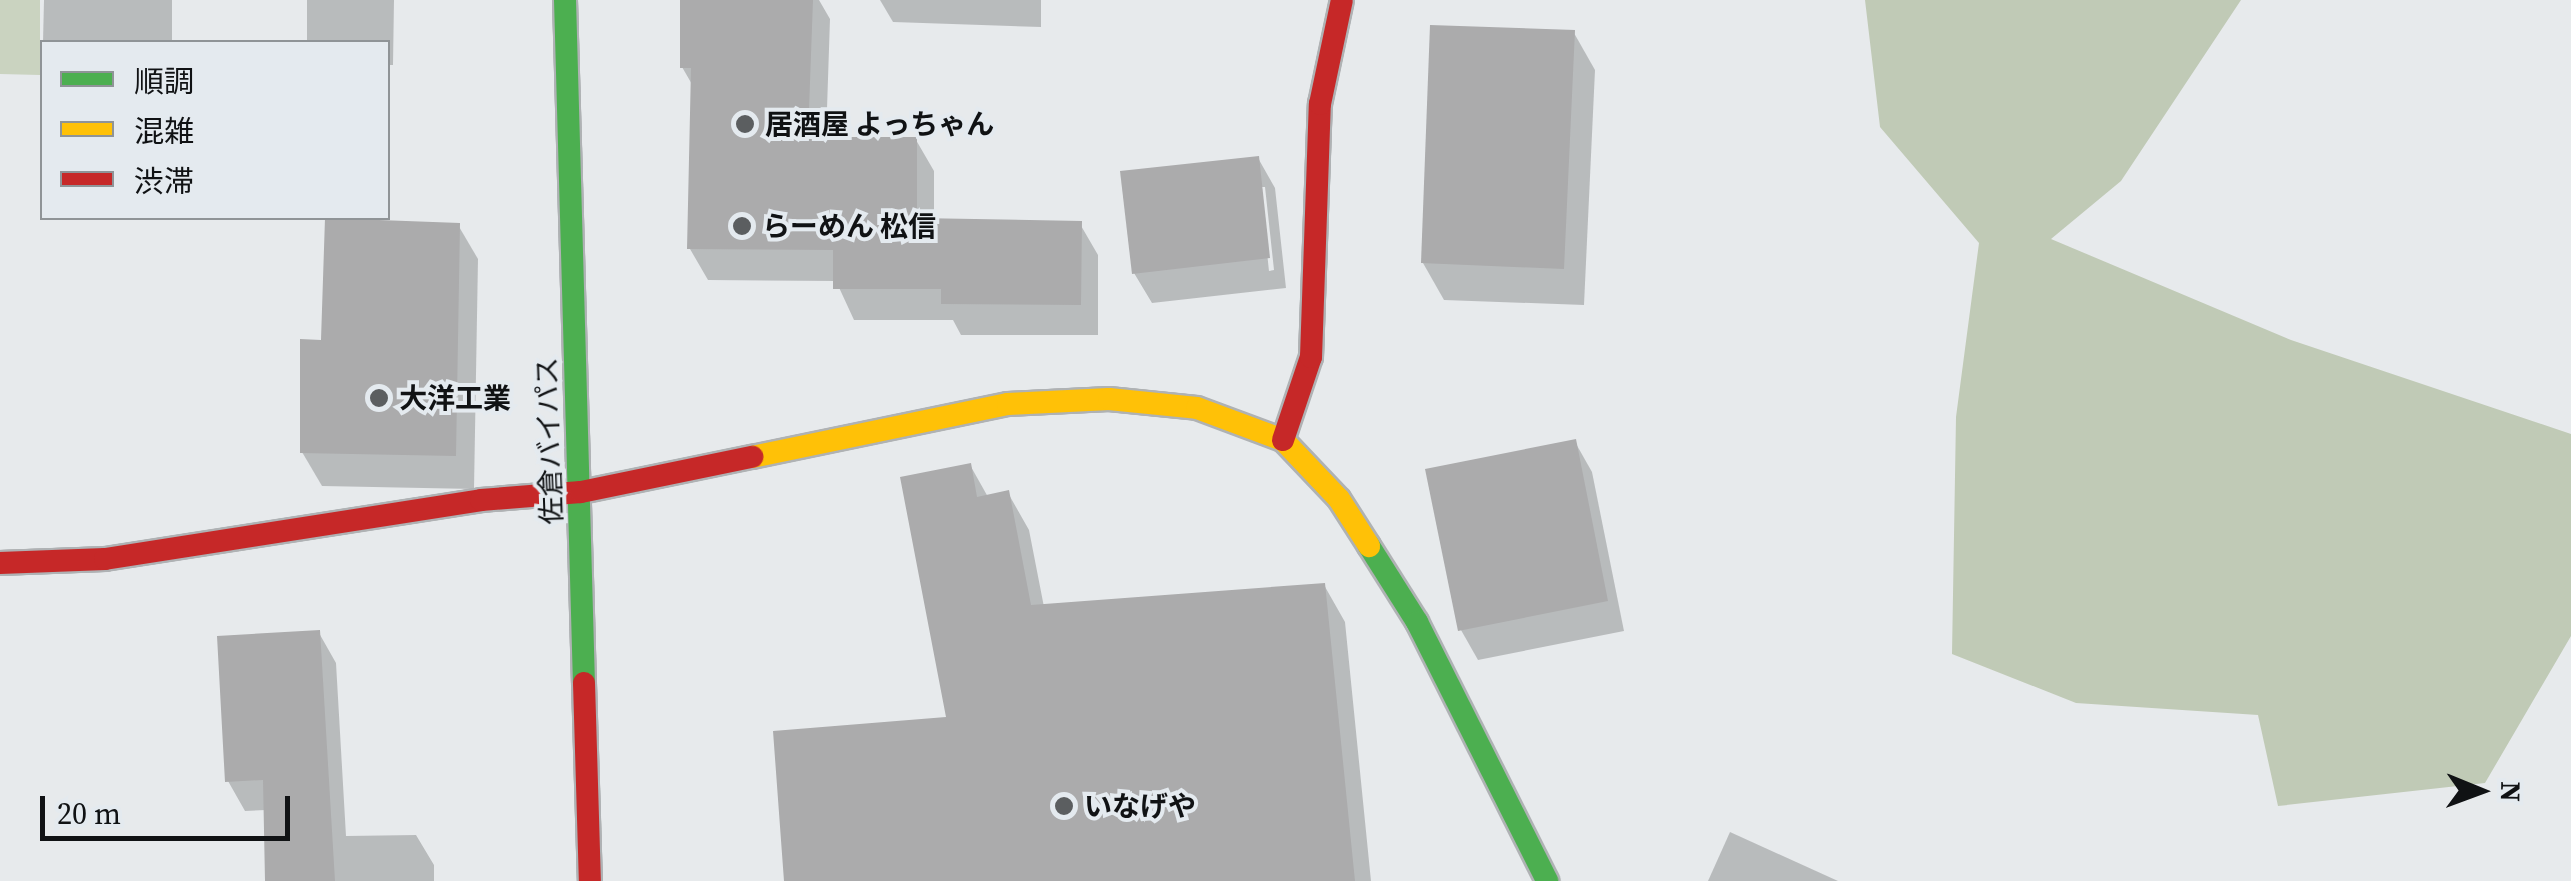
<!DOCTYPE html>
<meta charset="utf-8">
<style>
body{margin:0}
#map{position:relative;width:2571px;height:881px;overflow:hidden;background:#e7eaec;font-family:"Source Serif 4","Noto Sans JP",serif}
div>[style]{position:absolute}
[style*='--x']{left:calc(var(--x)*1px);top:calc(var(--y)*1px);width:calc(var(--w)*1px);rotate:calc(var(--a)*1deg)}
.green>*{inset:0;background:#cad3c0}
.forest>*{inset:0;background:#c0cab6}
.shadow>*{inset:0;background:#0003}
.building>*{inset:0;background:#ababac}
.roads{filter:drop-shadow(2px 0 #afb2b4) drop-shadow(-2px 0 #afb2b4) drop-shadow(0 2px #afb2b4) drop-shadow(0 -2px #afb2b4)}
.fast>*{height:22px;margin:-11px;padding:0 11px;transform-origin:11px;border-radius:11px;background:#4caf50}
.slow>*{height:22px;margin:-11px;padding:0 11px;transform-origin:11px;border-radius:11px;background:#ffc107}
.jam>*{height:22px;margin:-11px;padding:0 11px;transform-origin:11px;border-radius:11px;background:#c62828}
.dots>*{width:28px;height:28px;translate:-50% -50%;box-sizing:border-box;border:5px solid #e4eaef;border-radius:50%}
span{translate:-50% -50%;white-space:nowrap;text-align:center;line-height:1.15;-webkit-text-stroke:8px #e4eaef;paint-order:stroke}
.poi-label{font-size:28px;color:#101214;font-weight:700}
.left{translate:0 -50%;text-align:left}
.street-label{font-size:28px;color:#101214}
.legend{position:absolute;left:40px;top:40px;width:350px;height:180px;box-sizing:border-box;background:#e4eaef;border:2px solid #8f9497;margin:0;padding:12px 18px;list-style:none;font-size:30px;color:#101214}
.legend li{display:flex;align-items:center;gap:20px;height:50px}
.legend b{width:50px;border:2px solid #8f9497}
.north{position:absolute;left:2431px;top:741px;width:100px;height:100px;-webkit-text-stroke:8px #e4eaef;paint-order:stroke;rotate:91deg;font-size:28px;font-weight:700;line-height:40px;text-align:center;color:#101214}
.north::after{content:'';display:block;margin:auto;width:35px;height:45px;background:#101214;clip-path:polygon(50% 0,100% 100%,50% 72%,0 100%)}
.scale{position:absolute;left:40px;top:796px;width:250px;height:45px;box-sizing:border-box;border:5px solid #101214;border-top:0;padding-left:12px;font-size:30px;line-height:35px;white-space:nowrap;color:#101214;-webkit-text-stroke:8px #e4eaef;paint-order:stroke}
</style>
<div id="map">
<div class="green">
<div style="clip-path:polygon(0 0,40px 0,40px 75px,0 74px)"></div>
</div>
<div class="forest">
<div style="clip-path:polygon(1865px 0,2241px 0,2121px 181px,2051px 239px,2291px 340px,2571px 434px,2571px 636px,2485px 783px,2278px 806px,2258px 715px,2076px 703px,1952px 654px,1956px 417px,1979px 243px,1880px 127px)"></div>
</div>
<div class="shadow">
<div style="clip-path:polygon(44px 0,172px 0,172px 42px,43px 42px)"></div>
<div style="clip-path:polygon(307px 0,394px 0,393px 65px,388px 65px,388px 42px,307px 42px)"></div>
<div style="clip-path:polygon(682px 0,819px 0,830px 19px,826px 139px,916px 140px,934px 171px,934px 221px,1080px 224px,1098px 255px,1098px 335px,961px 335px,953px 320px,854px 320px,836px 281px,708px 280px,690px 249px,693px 86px,682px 67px)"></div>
<div style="clip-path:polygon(880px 0,1041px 0,1041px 27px,893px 22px)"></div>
<div style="clip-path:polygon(1574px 33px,1595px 70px,1584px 305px,1444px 300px,1423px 263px)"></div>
<div style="clip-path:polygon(evenodd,1258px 158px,1275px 188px,1286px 288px,1152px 303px,1134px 273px,1258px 158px,1260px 187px,1265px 187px,1274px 270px,1269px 271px,1260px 187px)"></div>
<div style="clip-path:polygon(458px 225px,478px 259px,474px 489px,322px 486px,302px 452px,324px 342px)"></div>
<div style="clip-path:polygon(1575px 442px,1592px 472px,1624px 631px,1478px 660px,1461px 630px)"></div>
<div style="clip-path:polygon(970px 465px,988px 497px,1008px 493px,1029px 530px,1044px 607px,1324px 585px,1345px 622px,1371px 881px,787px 881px,949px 719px)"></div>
<div style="clip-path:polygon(319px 633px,336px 663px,346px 836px,416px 835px,434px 865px,434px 881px,267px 881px,266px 810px,245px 811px,228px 781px)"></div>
<div style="clip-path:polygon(1730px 832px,1838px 881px,1708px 881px)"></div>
</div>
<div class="building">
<div style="clip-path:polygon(680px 0,813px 0,808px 137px,917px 137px,917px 218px,1082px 221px,1081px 305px,941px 304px,941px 289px,833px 289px,833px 250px,687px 249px,691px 68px,680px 68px)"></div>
<div style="clip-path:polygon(1430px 25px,1575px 30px,1564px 269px,1421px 263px)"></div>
<div style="clip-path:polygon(1259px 156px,1270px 258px,1132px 274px,1120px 171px)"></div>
<div style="clip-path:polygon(325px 218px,460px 223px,456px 456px,300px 453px,300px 339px,321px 340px)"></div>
<div style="clip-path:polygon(1576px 439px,1608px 601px,1458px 631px,1425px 469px)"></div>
<div style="clip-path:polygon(971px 463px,977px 497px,1009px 490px,1031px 605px,1325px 583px,1355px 881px,784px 881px,773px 731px,946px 717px,900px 477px)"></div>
<div style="clip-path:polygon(320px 630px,335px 881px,265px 881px,263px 780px,225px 782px,217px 636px)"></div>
</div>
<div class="roads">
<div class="fast">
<div style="--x:565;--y:0;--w:683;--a:88.41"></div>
<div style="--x:1369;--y:546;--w:90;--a:57.7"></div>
<div style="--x:1417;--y:622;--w:290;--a:63.3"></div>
</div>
<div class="slow">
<div style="--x:752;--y:457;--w:261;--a:-11.7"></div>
<div style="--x:1008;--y:404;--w:101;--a:-2.8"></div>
<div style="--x:1109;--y:399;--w:88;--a:5.8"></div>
<div style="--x:1197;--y:408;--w:92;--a:20.4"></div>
<div style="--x:1283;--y:440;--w:81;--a:46.5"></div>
<div style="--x:1339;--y:499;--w:56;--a:57.4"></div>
</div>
<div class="jam">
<div style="--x:1283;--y:440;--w:88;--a:-71.4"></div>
<div style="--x:1311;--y:357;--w:253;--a:-88"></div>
<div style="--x:1320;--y:104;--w:106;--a:-78.1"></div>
<div style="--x:0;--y:563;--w:105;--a:-2.2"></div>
<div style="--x:105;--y:559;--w:381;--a:-8.9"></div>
<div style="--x:481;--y:500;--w:100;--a:-4.6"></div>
<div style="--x:581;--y:492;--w:175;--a:-11.6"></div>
<div style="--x:584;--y:683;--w:198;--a:88.3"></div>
</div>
</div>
<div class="dots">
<div style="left:745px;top:124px;background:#5b5e60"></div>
<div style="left:742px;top:226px;background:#5b5e60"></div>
<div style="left:379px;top:398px;background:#5b5e60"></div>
<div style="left:1064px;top:806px;background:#5b5e60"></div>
</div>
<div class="poi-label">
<span class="left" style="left:765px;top:124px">居酒屋 よっちゃん</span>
<span class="left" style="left:762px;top:226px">らーめん 松信</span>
<span class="left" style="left:399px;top:398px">大洋工業</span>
<span class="left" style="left:1084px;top:806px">いなげや</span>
</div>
<div class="street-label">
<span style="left:549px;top:441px;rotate:-92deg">佐倉バイパス</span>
</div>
<ul class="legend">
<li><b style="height:12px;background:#4caf50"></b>順調</li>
<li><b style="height:12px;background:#ffc107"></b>混雑</li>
<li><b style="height:12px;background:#c62828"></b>渋滞</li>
</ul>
<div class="north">N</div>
<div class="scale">20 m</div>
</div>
